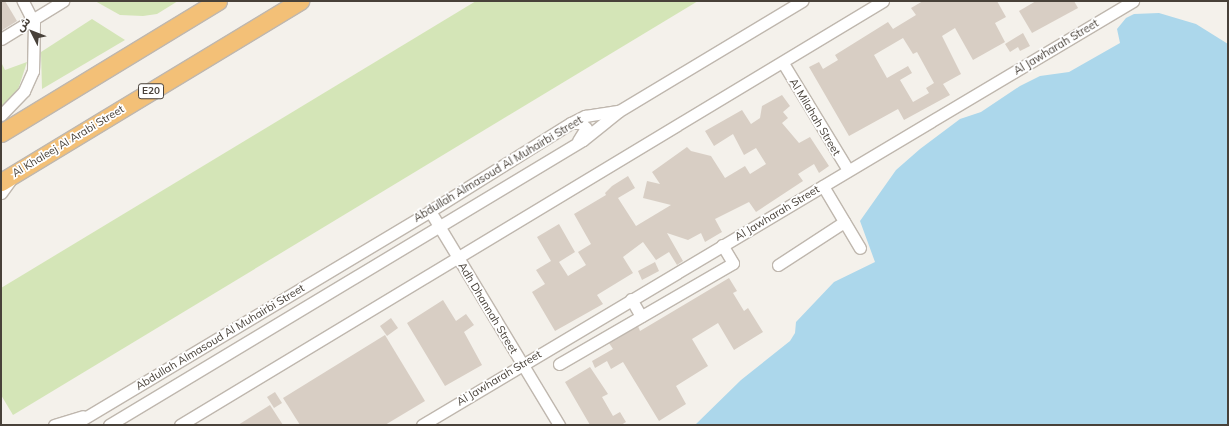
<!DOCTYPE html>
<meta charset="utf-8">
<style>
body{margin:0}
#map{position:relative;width:1229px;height:426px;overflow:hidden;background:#f4f1eb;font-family:Mulish,"Noto Sans Arabic",sans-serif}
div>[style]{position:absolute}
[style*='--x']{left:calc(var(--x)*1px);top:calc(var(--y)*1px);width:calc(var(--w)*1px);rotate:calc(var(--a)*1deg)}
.green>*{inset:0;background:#d4e5b7}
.water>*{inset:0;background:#acd7eb}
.building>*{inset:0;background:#d8cec4}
.roads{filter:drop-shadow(1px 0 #bfb7ae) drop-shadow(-1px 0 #bfb7ae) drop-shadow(0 1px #bfb7ae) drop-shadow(0 -1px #bfb7ae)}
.minor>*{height:11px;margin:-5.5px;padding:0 5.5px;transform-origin:5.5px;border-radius:5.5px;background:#fff}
.highway>*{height:17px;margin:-8.5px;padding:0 8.5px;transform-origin:8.5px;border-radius:8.5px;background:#f3c077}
span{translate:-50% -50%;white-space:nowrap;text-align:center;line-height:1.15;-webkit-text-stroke:3.5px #fff;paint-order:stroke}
.shield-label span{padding:1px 3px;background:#fff;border:1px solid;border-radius:3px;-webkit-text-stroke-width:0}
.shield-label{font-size:10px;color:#484139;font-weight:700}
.street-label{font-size:11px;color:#484139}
.frame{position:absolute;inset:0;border:2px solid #484139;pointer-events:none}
.north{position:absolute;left:12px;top:12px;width:40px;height:40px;-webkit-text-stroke:3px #fff;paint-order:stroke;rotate:312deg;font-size:11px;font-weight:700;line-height:16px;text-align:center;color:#484139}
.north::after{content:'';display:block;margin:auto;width:14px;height:18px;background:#484139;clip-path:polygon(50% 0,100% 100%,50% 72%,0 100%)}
</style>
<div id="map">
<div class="green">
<div style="clip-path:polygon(95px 1px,178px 1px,157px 14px,143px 16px,120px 15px)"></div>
<div style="clip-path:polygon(476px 1px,698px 1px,13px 415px,1px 395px,1px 288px)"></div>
<div style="clip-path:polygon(92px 19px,125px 40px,42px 89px,41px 52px)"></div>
<div style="clip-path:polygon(1px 62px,5px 70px,27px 62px,16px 96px,1px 110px)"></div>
</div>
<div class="water">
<div style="clip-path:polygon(1159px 13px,1196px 24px,1228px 44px,1228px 425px,695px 425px,741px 380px,790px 341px,795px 333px,796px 322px,834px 282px,875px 262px,860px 221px,896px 170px,920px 149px,960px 119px,981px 112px,1020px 86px,1040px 76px,1069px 72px,1120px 43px,1117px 29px,1126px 18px,1134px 14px)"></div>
</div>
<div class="building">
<div style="clip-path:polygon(1px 1px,5px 1px,17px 21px,1px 31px)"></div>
<div style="clip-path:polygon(evenodd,923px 1px,997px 1px,1006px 17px,995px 23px,1005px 42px,973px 60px,955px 28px,942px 36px,961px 74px,943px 84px,950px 95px,904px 120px,898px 109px,849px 136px,809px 67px,819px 62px,823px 69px,838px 60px,835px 55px,888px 22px,893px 29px,916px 15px,911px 8px,923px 1px,903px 38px,913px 54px,917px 52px,934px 83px,926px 88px,929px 93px,913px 102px,900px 80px,912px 73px,908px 66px,887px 78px,874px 55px,903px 38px)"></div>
<div style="clip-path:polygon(1036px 1px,1074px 1px,1078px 8px,1032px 33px,1019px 11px)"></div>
<div style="clip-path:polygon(1023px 33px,1030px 46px,1020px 51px,1018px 47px,1010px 52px,1005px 44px)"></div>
<div style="clip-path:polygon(782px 95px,790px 106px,783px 112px,788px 118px,782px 123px,799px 143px,810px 137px,829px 166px,819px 173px,814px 164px,798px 174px,803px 181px,756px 212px,749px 202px,715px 219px,722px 232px,705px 242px,701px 233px,688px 240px,667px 233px,683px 261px,677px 265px,669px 252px,656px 260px,643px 242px,623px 257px,633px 273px,597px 295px,603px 304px,555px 331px,532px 292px,545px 284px,536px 270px,551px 261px,537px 237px,559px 224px,575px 252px,559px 262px,568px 276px,586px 265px,578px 252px,591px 244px,574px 214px,606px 195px,605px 193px,612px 186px,628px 176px,635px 188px,618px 198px,636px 226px,671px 205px,643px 198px,647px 181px,660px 184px,652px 172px,687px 147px,691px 151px,711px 156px,725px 178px,745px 166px,750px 174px,766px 164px,756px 148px,744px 155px,733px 134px,714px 146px,705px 131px,742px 110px,751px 124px,760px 118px,762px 106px)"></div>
<div style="clip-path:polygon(655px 262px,659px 271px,642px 280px,638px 271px)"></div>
<div style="clip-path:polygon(729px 278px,737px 291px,733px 293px,744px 311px,748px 308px,763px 332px,734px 350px,718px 323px,692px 339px,708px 366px,676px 386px,686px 404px,659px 421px,623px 362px,611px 369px,607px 361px,595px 368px,592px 361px,613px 349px,609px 343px,638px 326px,640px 331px)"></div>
<div style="clip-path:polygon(443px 300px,456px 321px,466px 314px,474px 325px,464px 332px,482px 365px,445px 386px,407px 323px)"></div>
<div style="clip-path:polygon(391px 318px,398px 328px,387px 336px,380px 326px)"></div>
<div style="clip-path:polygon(385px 335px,425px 401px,385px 425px,300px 425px,283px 398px)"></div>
<div style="clip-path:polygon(590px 367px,608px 394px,602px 397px,613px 416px,620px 412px,626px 422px,621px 425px,590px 425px,565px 382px)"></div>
<div style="clip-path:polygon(275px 392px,282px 403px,274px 408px,267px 397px)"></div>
<div style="clip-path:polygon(270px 405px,283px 425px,238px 425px)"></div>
</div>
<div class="roads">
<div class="minor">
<div style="--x:1;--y:39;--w:73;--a:-31.5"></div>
<div style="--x:783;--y:63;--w:125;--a:58.7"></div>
<div style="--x:1;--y:115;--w:33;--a:-46"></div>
<div style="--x:24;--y:91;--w:22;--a:-66"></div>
<div style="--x:33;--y:71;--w:48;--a:-88.8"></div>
<div style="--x:34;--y:23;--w:25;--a:-117"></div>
<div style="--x:571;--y:123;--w:10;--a:0"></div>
<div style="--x:581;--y:123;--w:7;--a:45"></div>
<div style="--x:586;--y:128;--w:15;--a:122"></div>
<div style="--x:823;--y:186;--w:72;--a:59.2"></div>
<div style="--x:1;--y:193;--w:19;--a:-54"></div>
<div style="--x:430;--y:211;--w:250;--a:58.9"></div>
<div style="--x:778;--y:265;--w:79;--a:-33.1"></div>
<div style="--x:631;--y:299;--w:20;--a:60"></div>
<div style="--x:559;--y:364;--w:201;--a:-30.1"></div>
<div style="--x:733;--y:263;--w:21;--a:-121"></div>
<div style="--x:54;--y:425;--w:30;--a:-17"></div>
<div style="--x:73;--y:425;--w:416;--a:-30.9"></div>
<div style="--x:430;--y:211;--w:166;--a:-32"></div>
<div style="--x:571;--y:123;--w:16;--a:-27"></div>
<div style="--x:585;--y:116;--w:33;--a:-9"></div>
<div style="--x:109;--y:425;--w:553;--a:-31.02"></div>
<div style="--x:583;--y:140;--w:46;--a:-38.9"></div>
<div style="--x:619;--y:111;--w:214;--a:-31"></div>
<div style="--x:180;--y:425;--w:821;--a:-31.1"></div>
<div style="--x:422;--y:425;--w:828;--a:-30.81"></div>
</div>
<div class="highway">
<div style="--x:1;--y:133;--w:254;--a:-31.3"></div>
<div style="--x:1;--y:182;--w:350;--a:-31.2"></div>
</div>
</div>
<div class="shield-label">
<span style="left:151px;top:91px">E20</span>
</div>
<div class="street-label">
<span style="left:1056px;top:47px;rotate:-31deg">Al Jawharah Street</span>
<span style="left:815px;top:117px;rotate:59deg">Al Milahah Street</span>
<span style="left:68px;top:141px;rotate:-31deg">Al Khaleej Al Arabi Street</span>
<span style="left:498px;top:169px;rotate:-31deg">Abdullah Almasoud Al Muhairbi Street</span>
<span style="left:777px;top:213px;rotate:-31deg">Al Jawharah Street</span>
<span style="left:488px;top:308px;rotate:59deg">Adh Dhannah Street</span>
<span style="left:220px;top:337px;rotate:-31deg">Abdullah Almasoud Al Muhairbi Street</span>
<span style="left:499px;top:378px;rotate:-31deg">Al Jawharah Street</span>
</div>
<div class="frame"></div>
<div class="north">ش</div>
</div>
